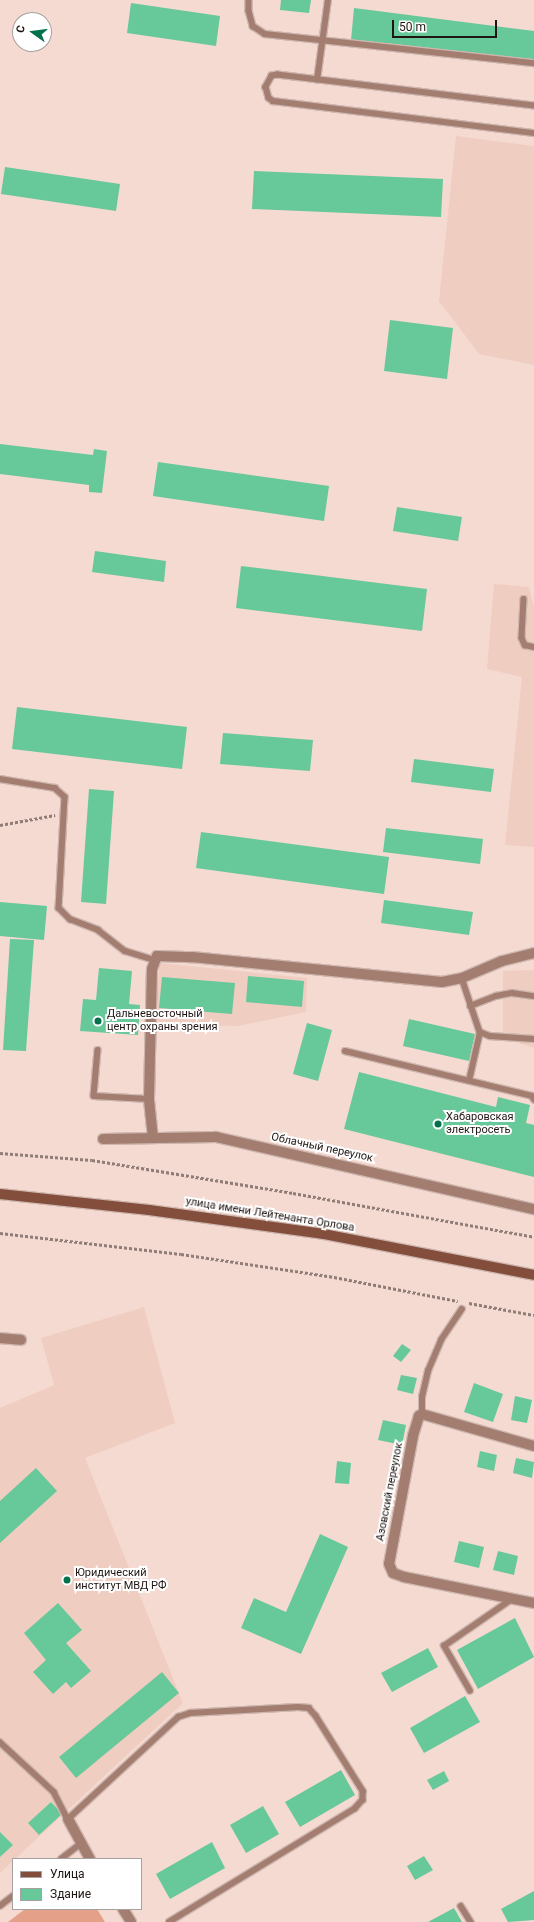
<!DOCTYPE html>
<meta charset="utf-8">
<style>
body{margin:0}
#map{position:relative;width:534px;height:1922px;overflow:hidden;background:#f5dad1;font-family:Roboto,sans-serif}
div>[style]{position:absolute}
[style*='--x']{left:calc(var(--x)*1px);top:calc(var(--y)*1px);width:calc(var(--w)*1px);rotate:calc(var(--a)*1deg)}
.built>*{inset:0;background:#f0cdc1}
.green>*{inset:0;background:#e5a08a}
.building>*{inset:0;background:#67c89a}
.path>*{height:2.5px;margin-top:-1.25px;transform-origin:0;background:repeating-linear-gradient(90deg,#907d77 0 3px,transparent 0 5px)}
.roads{filter:drop-shadow(1px 0 #ceb7af) drop-shadow(-1px 0 #ceb7af) drop-shadow(0 1px #ceb7af) drop-shadow(0 -1px #ceb7af)}
.service>*{height:5.5px;margin:-2.75px;padding:0 2.75px;transform-origin:2.75px;border-radius:2.75px;background:#a47d71}
.minor>*{height:10px;margin:-5px;padding:0 5px;transform-origin:5px;border-radius:5px;background:#a47d71}
.secondary>*{height:10px;margin:-5px;padding:0 5px;transform-origin:5px;border-radius:5px;background:#844e3c}
.dots>*{width:11px;height:11px;translate:-50% -50%;box-sizing:border-box;border:2px solid #fff;border-radius:50%}
span{translate:-50% -50%;white-space:nowrap;text-align:center;line-height:1.15;-webkit-text-stroke:4px #fff;paint-order:stroke}
.poi-label{font-size:11px;color:#1f1512}
.left{translate:0 -50%;text-align:left}
.street-label{font-size:11px;color:#1f1512}
.legend{position:absolute;left:12px;top:1858px;width:130px;height:52px;box-sizing:border-box;background:#fff;border:1px solid #a5a1a0;margin:0;padding:5px 7px;list-style:none;font-size:12px;color:#1f1512}
.legend li{display:flex;align-items:center;gap:8px;height:20px}
.legend b{width:20px;border:1px solid #a5a1a0}
.north{position:absolute;left:12px;top:12px;width:40px;height:40px;box-sizing:border-box;background:#fff;border:1px solid #a5a1a0;border-radius:50%;rotate:284deg;font-size:11px;font-weight:700;line-height:16px;text-align:center;color:#1f1512}
.north::after{content:'';display:block;margin:auto;width:14px;height:18px;background:#01724b;clip-path:polygon(50% 0,100% 100%,50% 72%,0 100%)}
.scale{position:absolute;left:392px;top:20px;width:105px;height:18px;box-sizing:border-box;border:2px solid #1f1512;border-top:0;padding-left:5px;font-size:12px;line-height:14px;white-space:nowrap;color:#1f1512;-webkit-text-stroke:3px #fff;paint-order:stroke}
</style>
<div id="map">
<div class="built">
<div style="clip-path:polygon(456px 136px,534px 146px,534px 365px,479px 354px,439px 301px)"></div>
<div style="clip-path:polygon(494px 584px,529px 587px,534px 608px,534px 847px,505px 845px,522px 677px,487px 669px)"></div>
<div style="clip-path:polygon(159px 963px,307px 978px,306px 1012px,238px 1026px,157px 1025px)"></div>
<div style="clip-path:polygon(534px 970px,534px 1048px,503px 1038px,503px 971px)"></div>
<div style="clip-path:polygon(144px 1307px,175px 1423px,85px 1458px,183px 1703px,0 1873px,0 1408px,54px 1385px,41px 1338px)"></div>
</div>
<div class="green">
<div style="clip-path:polygon(25px 1909px,97px 1909px,105px 1922px,8px 1922px)"></div>
</div>
<div class="building">
<div style="clip-path:polygon(281px 0,311px 0,309px 13px,280px 10px)"></div>
<div style="clip-path:polygon(131px 3px,220px 16px,216px 46px,127px 33px)"></div>
<div style="clip-path:polygon(354px 8px,534px 31px,534px 63px,351px 40px)"></div>
<div style="clip-path:polygon(5px 167px,120px 184px,116px 211px,1px 194px)"></div>
<div style="clip-path:polygon(254px 171px,443px 179px,441px 217px,252px 209px)"></div>
<div style="clip-path:polygon(390px 320px,453px 328px,447px 379px,384px 371px)"></div>
<div style="clip-path:polygon(0 444px,93px 455px,94px 449px,107px 451px,102px 493px,89px 492px,89px 485px,0 474px)"></div>
<div style="clip-path:polygon(158px 462px,329px 486px,324px 521px,153px 496px)"></div>
<div style="clip-path:polygon(397px 507px,462px 517px,458px 541px,393px 531px)"></div>
<div style="clip-path:polygon(95px 551px,166px 561px,164px 582px,92px 572px)"></div>
<div style="clip-path:polygon(241px 566px,427px 589px,422px 631px,236px 608px)"></div>
<div style="clip-path:polygon(17px 707px,187px 727px,182px 769px,12px 749px)"></div>
<div style="clip-path:polygon(223px 733px,313px 740px,310px 771px,220px 764px)"></div>
<div style="clip-path:polygon(414px 759px,494px 769px,491px 792px,411px 782px)"></div>
<div style="clip-path:polygon(89px 789px,114px 791px,106px 904px,81px 902px)"></div>
<div style="clip-path:polygon(386px 828px,483px 839px,480px 864px,383px 852px)"></div>
<div style="clip-path:polygon(201px 832px,389px 857px,384px 894px,196px 868px)"></div>
<div style="clip-path:polygon(384px 900px,473px 912px,469px 935px,381px 923px)"></div>
<div style="clip-path:polygon(0 902px,47px 906px,44px 940px,0 936px)"></div>
<div style="clip-path:polygon(10px 939px,34px 940px,26px 1051px,3px 1050px)"></div>
<div style="clip-path:polygon(99px 968px,132px 971px,129px 1004px,140px 1005px,138px 1035px,80px 1031px,83px 999px,96px 1000px)"></div>
<div style="clip-path:polygon(248px 976px,304px 981px,302px 1007px,246px 1002px)"></div>
<div style="clip-path:polygon(162px 977px,235px 983px,232px 1014px,159px 1008px)"></div>
<div style="clip-path:polygon(409px 1019px,475px 1034px,469px 1061px,403px 1046px)"></div>
<div style="clip-path:polygon(307px 1023px,332px 1030px,318px 1081px,293px 1074px)"></div>
<div style="clip-path:polygon(359px 1072px,496px 1107px,498px 1097px,530px 1105px,526px 1123px,534px 1125px,534px 1177px,344px 1129px)"></div>
<div style="clip-path:polygon(402px 1344px,411px 1350px,401px 1362px,393px 1356px)"></div>
<div style="clip-path:polygon(401px 1375px,417px 1378px,413px 1394px,397px 1390px)"></div>
<div style="clip-path:polygon(474px 1383px,503px 1394px,493px 1422px,464px 1412px)"></div>
<div style="clip-path:polygon(515px 1396px,532px 1400px,527px 1423px,511px 1420px)"></div>
<div style="clip-path:polygon(383px 1420px,406px 1425px,402px 1445px,378px 1440px)"></div>
<div style="clip-path:polygon(480px 1451px,497px 1455px,494px 1471px,477px 1467px)"></div>
<div style="clip-path:polygon(516px 1458px,534px 1462px,532px 1478px,513px 1473px)"></div>
<div style="clip-path:polygon(337px 1461px,351px 1463px,349px 1484px,335px 1483px)"></div>
<div style="clip-path:polygon(36px 1468px,57px 1491px,0 1543px,0 1501px)"></div>
<div style="clip-path:polygon(320px 1534px,348px 1547px,301px 1654px,241px 1628px,254px 1598px,286px 1612px)"></div>
<div style="clip-path:polygon(459px 1541px,484px 1547px,479px 1568px,454px 1562px)"></div>
<div style="clip-path:polygon(498px 1551px,518px 1556px,514px 1575px,493px 1570px)"></div>
<div style="clip-path:polygon(58px 1603px,82px 1630px,66px 1643px,91px 1671px,71px 1688px,66px 1682px,53px 1694px,33px 1672px,46px 1660px,24px 1633px)"></div>
<div style="clip-path:polygon(515px 1618px,534px 1657px,478px 1689px,457px 1650px)"></div>
<div style="clip-path:polygon(428px 1648px,438px 1667px,392px 1692px,381px 1673px)"></div>
<div style="clip-path:polygon(162px 1672px,179px 1693px,76px 1778px,59px 1757px)"></div>
<div style="clip-path:polygon(465px 1696px,480px 1722px,424px 1753px,410px 1728px)"></div>
<div style="clip-path:polygon(341px 1770px,355px 1795px,300px 1827px,285px 1802px)"></div>
<div style="clip-path:polygon(444px 1771px,449px 1781px,433px 1790px,427px 1780px)"></div>
<div style="clip-path:polygon(51px 1802px,62px 1814px,39px 1835px,28px 1823px)"></div>
<div style="clip-path:polygon(263px 1806px,279px 1834px,246px 1853px,230px 1825px)"></div>
<div style="clip-path:polygon(0 1832px,13px 1845px,0 1857px)"></div>
<div style="clip-path:polygon(212px 1842px,225px 1868px,170px 1899px,156px 1874px)"></div>
<div style="clip-path:polygon(424px 1856px,433px 1870px,415px 1880px,407px 1866px)"></div>
<div style="clip-path:polygon(534px 1891px,534px 1920px,508px 1922px,501px 1909px)"></div>
<div style="clip-path:polygon(454px 1908px,462px 1922px,428px 1922px)"></div>
</div>
<div class="path">
<div style="--x:0;--y:825;--w:56;--a:-10.3"></div>
<div style="--x:0;--y:1153;--w:92;--a:4.4"></div>
<div style="--x:92;--y:1160;--w:204;--a:9.3"></div>
<div style="--x:293;--y:1193;--w:245;--a:10.3"></div>
<div style="--x:0;--y:1233;--w:182;--a:6.6"></div>
<div style="--x:181;--y:1254;--w:155;--a:8.5"></div>
<div style="--x:334;--y:1277;--w:126;--a:11"></div>
<div style="--x:469;--y:1303;--w:66;--a:10.5"></div>
</div>
<div class="roads">
<div class="service">
<div style="--x:249;--y:0;--w:11;--a:90"></div>
<div style="--x:249;--y:11;--w:16;--a:75"></div>
<div style="--x:253;--y:26;--w:14;--a:34"></div>
<div style="--x:265;--y:34;--w:271;--a:6.2"></div>
<div style="--x:317;--y:80;--w:81;--a:-82.2"></div>
<div style="--x:534;--y:106;--w:258;--a:-173.1"></div>
<div style="--x:278;--y:75;--w:6;--a:171"></div>
<div style="--x:272;--y:76;--w:13;--a:119"></div>
<div style="--x:266;--y:87;--w:11;--a:75"></div>
<div style="--x:269;--y:98;--w:5;--a:37"></div>
<div style="--x:273;--y:101;--w:263;--a:7"></div>
<div style="--x:524;--y:599;--w:39;--a:93"></div>
<div style="--x:522;--y:638;--w:8;--a:67"></div>
<div style="--x:525;--y:645;--w:9;--a:13"></div>
<div style="--x:0;--y:779;--w:56;--a:9.3"></div>
<div style="--x:55;--y:788;--w:13;--a:42"></div>
<div style="--x:65;--y:797;--w:111;--a:93.1"></div>
<div style="--x:59;--y:908;--w:16;--a:45"></div>
<div style="--x:70;--y:919;--w:30;--a:21"></div>
<div style="--x:98;--y:930;--w:34;--a:38"></div>
<div style="--x:125;--y:951;--w:30;--a:17"></div>
<div style="--x:462;--y:978;--w:57;--a:71.6"></div>
<div style="--x:480;--y:1032;--w:11;--a:22"></div>
<div style="--x:490;--y:1036;--w:44;--a:3.9"></div>
<div style="--x:470;--y:1006;--w:28;--a:-21"></div>
<div style="--x:496;--y:996;--w:16;--a:-11"></div>
<div style="--x:512;--y:993;--w:22;--a:8"></div>
<div style="--x:98;--y:1050;--w:46;--a:95"></div>
<div style="--x:94;--y:1096;--w:55;--a:3.1"></div>
<div style="--x:345;--y:1051;--w:192;--a:13.5"></div>
<div style="--x:532;--y:1096;--w:4;--a:56"></div>
<div style="--x:469;--y:1081;--w:50;--a:-77.3"></div>
<div style="--x:422;--y:1414;--w:17;--a:-90"></div>
<div style="--x:422;--y:1397;--w:27;--a:-77"></div>
<div style="--x:428;--y:1371;--w:34;--a:-67"></div>
<div style="--x:441;--y:1340;--w:37;--a:-56"></div>
<div style="--x:470;--y:1691;--w:52;--a:-120"></div>
<div style="--x:444;--y:1646;--w:83;--a:-34.7"></div>
<div style="--x:0;--y:1742;--w:74;--a:42.8"></div>
<div style="--x:54;--y:1792;--w:30;--a:63"></div>
<div style="--x:68;--y:1819;--w:150;--a:-42.8"></div>
<div style="--x:178;--y:1717;--w:13;--a:-18"></div>
<div style="--x:190;--y:1713;--w:108;--a:-3.2"></div>
<div style="--x:298;--y:1707;--w:11;--a:5"></div>
<div style="--x:309;--y:1708;--w:11;--a:49"></div>
<div style="--x:316;--y:1716;--w:89;--a:57.9"></div>
<div style="--x:363;--y:1791;--w:9;--a:90"></div>
<div style="--x:363;--y:1800;--w:12;--a:132"></div>
<div style="--x:355;--y:1809;--w:217;--a:148.6"></div>
<div style="--x:61;--y:1859;--w:24;--a:-38"></div>
<div style="--x:0;--y:1906;--w:16;--a:-38"></div>
<div style="--x:461;--y:1906;--w:19;--a:58"></div>
</div>
<div class="minor">
<div style="--x:153;--y:1138;--w:39;--a:-96"></div>
<div style="--x:149;--y:1099;--w:130;--a:-88.7"></div>
<div style="--x:152;--y:969;--w:14;--a:-69"></div>
<div style="--x:157;--y:956;--w:35;--a:2"></div>
<div style="--x:192;--y:957;--w:251;--a:5.7"></div>
<div style="--x:442;--y:982;--w:20;--a:-11"></div>
<div style="--x:462;--y:978;--w:43;--a:-23"></div>
<div style="--x:502;--y:961;--w:33;--a:-14"></div>
<div style="--x:103;--y:1139;--w:113;--a:-1"></div>
<div style="--x:216;--y:1137;--w:326;--a:12.8"></div>
<div style="--x:0;--y:1338;--w:21;--a:5"></div>
<div style="--x:534;--y:1446;--w:116;--a:-164.1"></div>
<div style="--x:422;--y:1414;--w:4;--a:146"></div>
<div style="--x:419;--y:1416;--w:21;--a:107"></div>
<div style="--x:413;--y:1436;--w:130;--a:100.6"></div>
<div style="--x:389;--y:1564;--w:10;--a:66"></div>
<div style="--x:393;--y:1573;--w:12;--a:20"></div>
<div style="--x:404;--y:1577;--w:133;--a:11.3"></div>
<div style="--x:68;--y:1819;--w:46;--a:61.2"></div>
<div style="--x:123;--y:1909;--w:15;--a:58"></div>
</div>
<div class="secondary">
<div style="--x:0;--y:1194;--w:150;--a:6.1"></div>
<div style="--x:149;--y:1210;--w:177;--a:7.8"></div>
<div style="--x:324;--y:1234;--w:214;--a:11"></div>
</div>
</div>
<div class="dots">
<div style="left:98px;top:1021px;background:#01724b"></div>
<div style="left:438px;top:1124px;background:#01724b"></div>
<div style="left:67px;top:1580px;background:#01724b"></div>
</div>
<div class="poi-label">
<span class="left" style="left:107px;top:1021px">Дальневосточный<br>центр охраны зрения</span>
<span class="left" style="left:446px;top:1124px">Хабаровская<br>электросеть</span>
<span class="left" style="left:75px;top:1580px">Юридический<br>институт МВД РФ</span>
</div>
<div class="street-label">
<span style="left:322px;top:1148px;rotate:12deg">Облачный переулок</span>
<span style="left:270px;top:1215px;rotate:9deg">улица имени Лейтенанта Орлова</span>
<span style="left:390px;top:1492px;rotate:-79deg">Азовский переулок</span>
</div>
<ul class="legend">
<li><b style="height:5px;background:#844e3c"></b>Улица</li>
<li><b style="height:11px;background:#67c89a"></b>Здание</li>
</ul>
<div class="north">С</div>
<div class="scale">50 m</div>
</div>
